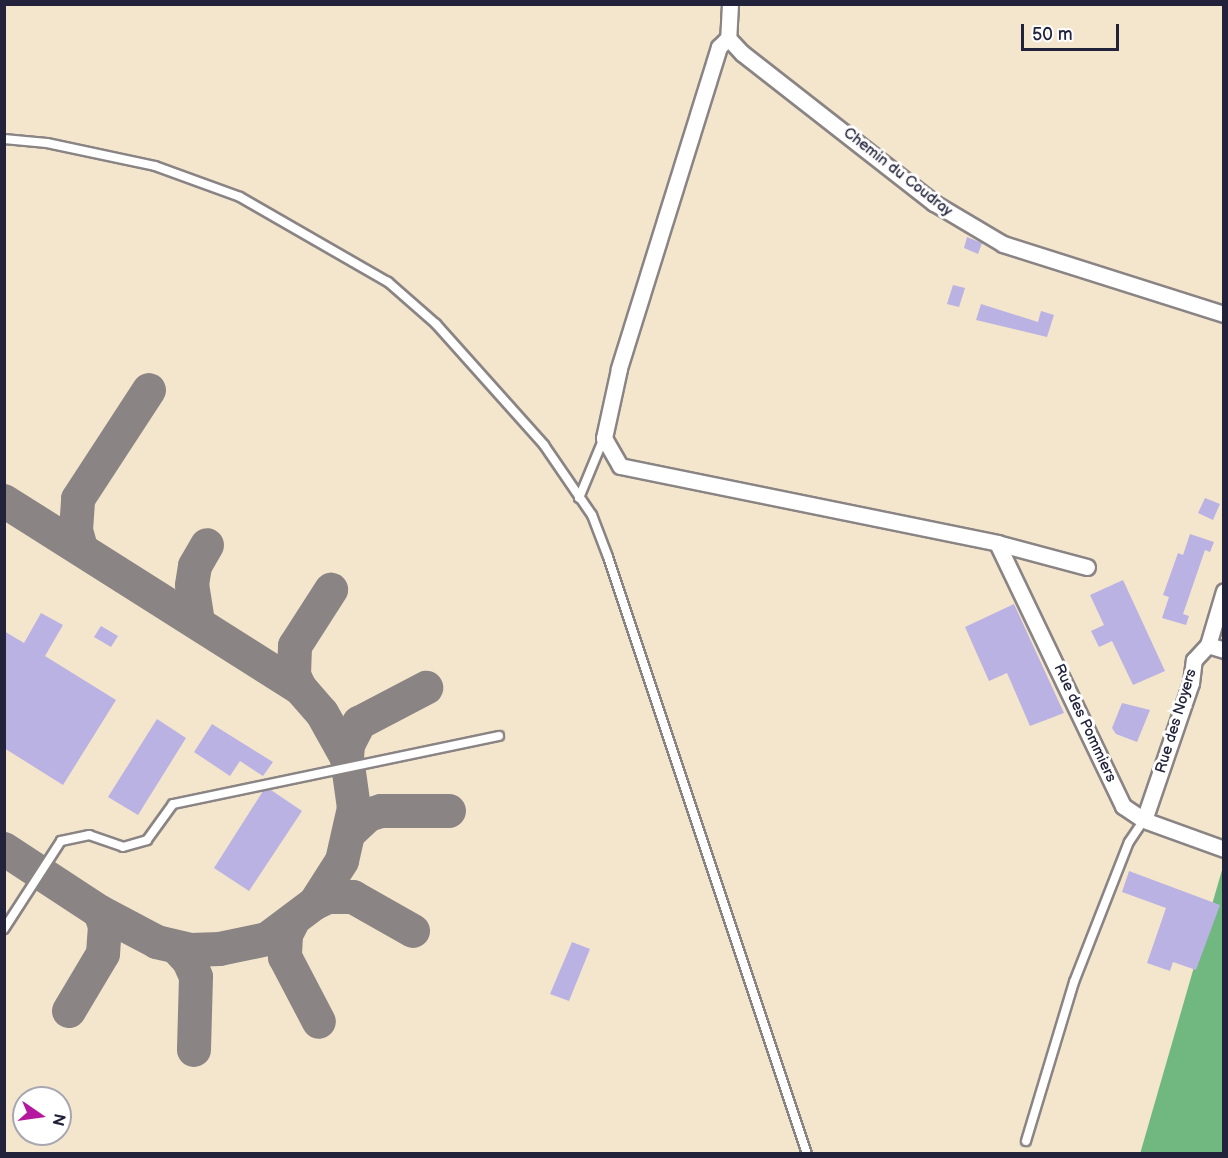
<!DOCTYPE html>
<style>
body{margin:0}
#map{position:relative;width:1228px;height:1158px;overflow:hidden;background:#f3e6cd;font-family:"Balsamiq Sans",sans-serif}
div>[style]{position:absolute}
[style*='--x']{left:calc(var(--x)*1px);top:calc(var(--y)*1px);width:calc(var(--w)*1px);rotate:calc(var(--a)*1deg)}
.forest>*{inset:0;background:#70b880}
.taxiway>*{height:34px;margin:-17px;padding:0 17px;transform-origin:17px;border-radius:17px;background:#8a8484}
.building>*{inset:0;background:#bab2e3}
.roads{filter:drop-shadow(2px 0 #8a8484) drop-shadow(-2px 0 #8a8484) drop-shadow(0 2px #8a8484) drop-shadow(0 -2px #8a8484)}
.service>*{height:8px;margin:-4px;padding:0 4px;transform-origin:4px;border-radius:4px;background:#fff}
.minor>*{height:15px;margin:-7.5px;padding:0 7.5px;transform-origin:7.5px;border-radius:7.5px;background:#fff}
span{translate:-50% -50%;white-space:nowrap;text-align:center;line-height:1.15;-webkit-text-stroke:6px #fff;paint-order:stroke}
.street-label{font-size:15px;color:#22223b}
.frame{position:absolute;inset:0;border:6px solid #22223b;pointer-events:none}
.north{position:absolute;left:12px;top:1086px;width:60px;height:60px;box-sizing:border-box;background:#fff;border:2px solid #a7a7b1;border-radius:50%;rotate:103deg;font-size:16px;font-weight:700;line-height:24px;text-align:center;color:#22223b}
.north::after{content:'';display:block;margin:auto;width:21px;height:27px;background:#b5179e;clip-path:polygon(50% 0,100% 100%,50% 72%,0 100%)}
.scale{position:absolute;left:1021px;top:24px;width:98px;height:27px;box-sizing:border-box;border:3px solid #22223b;border-top:0;padding-left:8px;font-size:18px;line-height:21px;white-space:nowrap;color:#22223b;-webkit-text-stroke:4px #fff;paint-order:stroke}
</style>
<div id="map">
<div class="forest">
<div style="clip-path:polygon(1222px 870px,1223px 1153px,1140px 1154px)"></div>
</div>
<div class="taxiway">
<div style="--x:4;--y:501;--w:350;--a:32.3"></div>
<div style="--x:300;--y:688;--w:33;--a:49"></div>
<div style="--x:322;--y:713;--w:51;--a:60.9"></div>
<div style="--x:347;--y:758;--w:50;--a:82"></div>
<div style="--x:354;--y:808;--w:54;--a:102.8"></div>
<div style="--x:342;--y:861;--w:50;--a:122.7"></div>
<div style="--x:315;--y:903;--w:60;--a:143.1"></div>
<div style="--x:267;--y:939;--w:48;--a:168"></div>
<div style="--x:220;--y:949;--w:29;--a:178"></div>
<div style="--x:191;--y:950;--w:35;--a:-167"></div>
<div style="--x:157;--y:942;--w:64;--a:-152.2"></div>
<div style="--x:100;--y:912;--w:115;--a:-146.7"></div>
<div style="--x:81;--y:548;--w:19;--a:-106"></div>
<div style="--x:76;--y:530;--w:31;--a:-86"></div>
<div style="--x:78;--y:499;--w:130;--a:-56.9"></div>
<div style="--x:198;--y:622;--w:37;--a:-99"></div>
<div style="--x:192;--y:585;--w:19;--a:-81"></div>
<div style="--x:195;--y:566;--w:24;--a:-60"></div>
<div style="--x:300;--y:688;--w:14;--a:-115"></div>
<div style="--x:294;--y:675;--w:29;--a:-88"></div>
<div style="--x:295;--y:646;--w:67;--a:-57.3"></div>
<div style="--x:347;--y:758;--w:13;--a:-86"></div>
<div style="--x:348;--y:745;--w:25;--a:-63"></div>
<div style="--x:359;--y:723;--w:76;--a:-27.6"></div>
<div style="--x:350;--y:832;--w:25;--a:-43"></div>
<div style="--x:368;--y:815;--w:14;--a:-17"></div>
<div style="--x:381;--y:811;--w:68;--a:0"></div>
<div style="--x:315;--y:903;--w:14;--a:-25"></div>
<div style="--x:328;--y:897;--w:25;--a:0"></div>
<div style="--x:353;--y:897;--w:69;--a:29.5"></div>
<div style="--x:292;--y:923;--w:13;--a:117"></div>
<div style="--x:286;--y:935;--w:22;--a:93"></div>
<div style="--x:285;--y:957;--w:73;--a:62.4"></div>
<div style="--x:177;--y:948;--w:18;--a:47"></div>
<div style="--x:189;--y:961;--w:17;--a:66"></div>
<div style="--x:196;--y:977;--w:73;--a:91.6"></div>
<div style="--x:69;--y:1011;--w:66;--a:-59.2"></div>
<div style="--x:103;--y:954;--w:28;--a:-86"></div>
<div style="--x:105;--y:926;--w:15;--a:-110"></div>
</div>
<div class="building">
<div style="clip-path:polygon(967px 237px,982px 243px,978px 254px,964px 248px)"></div>
<div style="clip-path:polygon(953px 285px,965px 288px,959px 307px,947px 304px)"></div>
<div style="clip-path:polygon(981px 304px,1038px 322px,1041px 311px,1054px 315px,1047px 337px,976px 320px)"></div>
<div style="clip-path:polygon(1205px 498px,1220px 504px,1213px 520px,1198px 513px)"></div>
<div style="clip-path:polygon(1190px 534px,1214px 542px,1210px 552px,1205px 550px,1183px 614px,1189px 616px,1186px 625px,1162px 618px,1169px 597px,1163px 595px,1178px 553px,1183px 555px)"></div>
<div style="clip-path:polygon(1123px 580px,1165px 671px,1133px 685px,1112px 641px,1099px 647px,1091px 631px,1104px 625px,1090px 595px)"></div>
<div style="clip-path:polygon(1014px 604px,1064px 713px,1030px 726px,1007px 673px,989px 681px,965px 627px)"></div>
<div style="clip-path:polygon(41px 613px,63px 625px,45px 656px,116px 700px,63px 785px,4px 748px,4px 631px,24px 643px)"></div>
<div style="clip-path:polygon(101px 626px,118px 636px,111px 647px,94px 637px)"></div>
<div style="clip-path:polygon(1122px 703px,1150px 710px,1137px 742px,1116px 734px,1112px 728px)"></div>
<div style="clip-path:polygon(157px 719px,186px 738px,138px 815px,108px 797px)"></div>
<div style="clip-path:polygon(212px 724px,273px 762px,263px 776px,240px 761px,230px 776px,194px 752px)"></div>
<div style="clip-path:polygon(271px 790px,302px 811px,249px 891px,214px 868px,263px 791px)"></div>
<div style="clip-path:polygon(1129px 871px,1220px 905px,1196px 970px,1173px 962px,1170px 971px,1147px 963px,1166px 908px,1122px 892px)"></div>
<div style="clip-path:polygon(572px 942px,590px 949px,569px 1001px,550px 994px)"></div>
</div>
<div class="roads">
<div class="service">
<div style="--x:4;--y:139;--w:43;--a:5.3"></div>
<div style="--x:47;--y:143;--w:110;--a:12"></div>
<div style="--x:155;--y:166;--w:90;--a:20"></div>
<div style="--x:240;--y:197;--w:171;--a:29.9"></div>
<div style="--x:388;--y:282;--w:64;--a:41.2"></div>
<div style="--x:436;--y:324;--w:162;--a:48.2"></div>
<div style="--x:544;--y:445;--w:85;--a:55.6"></div>
<div style="--x:592;--y:515;--w:45;--a:69.1"></div>
<div style="--x:608;--y:557;--w:629;--a:71.57"></div>
<div style="--x:579;--y:498;--w:63;--a:-67.5"></div>
<div style="--x:4;--y:929;--w:105;--a:-57.1"></div>
<div style="--x:61;--y:841;--w:29;--a:-12"></div>
<div style="--x:89;--y:835;--w:36;--a:19"></div>
<div style="--x:123;--y:847;--w:25;--a:-16"></div>
<div style="--x:147;--y:840;--w:44;--a:-54.2"></div>
<div style="--x:173;--y:804;--w:333;--a:-11.8"></div>
<div style="--x:1026;--y:1141;--w:166;--a:-73.2"></div>
<div style="--x:1074;--y:982;--w:150;--a:-68.6"></div>
<div style="--x:1129;--y:842;--w:27;--a:-56"></div>
</div>
<div class="minor">
<div style="--x:730;--y:4;--w:34;--a:93"></div>
<div style="--x:728;--y:38;--w:21;--a:47"></div>
<div style="--x:742;--y:53;--w:244;--a:38"></div>
<div style="--x:934;--y:203;--w:80;--a:30.7"></div>
<div style="--x:1003;--y:244;--w:232;--a:17.6"></div>
<div style="--x:728;--y:38;--w:13;--a:135"></div>
<div style="--x:719;--y:47;--w:337;--a:107.3"></div>
<div style="--x:619;--y:369;--w:71;--a:102.3"></div>
<div style="--x:604;--y:438;--w:32;--a:60"></div>
<div style="--x:620;--y:466;--w:385;--a:11.5"></div>
<div style="--x:997;--y:543;--w:93;--a:14.9"></div>
<div style="--x:997;--y:543;--w:292;--a:64.4"></div>
<div style="--x:1123;--y:806;--w:25;--a:34"></div>
<div style="--x:1144;--y:820;--w:85;--a:19.9"></div>
<div style="--x:1208;--y:645;--w:17;--a:17"></div>
<div style="--x:1144;--y:820;--w:145;--a:-71.1"></div>
<div style="--x:1191;--y:683;--w:23;--a:-83"></div>
<div style="--x:1194;--y:660;--w:21;--a:-47"></div>
<div style="--x:1208;--y:645;--w:56;--a:-73.5"></div>
</div>
</div>
<div class="street-label">
<span style="left:898px;top:172px;rotate:38deg">Chemin du Coudray</span>
<span style="left:1176px;top:721px;rotate:-73deg">Rue des Noyers</span>
<span style="left:1085px;top:723px;rotate:65deg">Rue des Pommiers</span>
</div>
<div class="frame"></div>
<div class="north">N</div>
<div class="scale">50 m</div>
</div>
